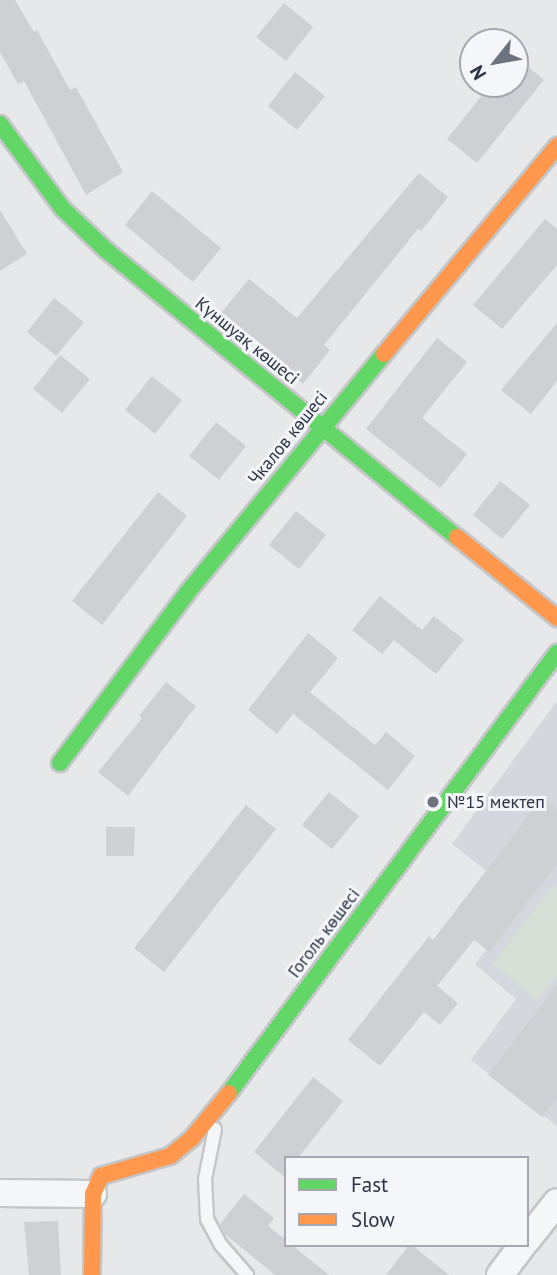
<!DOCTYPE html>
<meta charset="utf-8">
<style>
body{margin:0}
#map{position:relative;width:557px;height:1275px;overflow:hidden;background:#e6e8ea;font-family:"PT Sans",sans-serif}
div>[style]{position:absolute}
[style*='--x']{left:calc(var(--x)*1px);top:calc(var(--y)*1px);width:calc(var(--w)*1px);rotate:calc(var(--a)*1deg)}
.built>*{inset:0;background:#d4d7dd}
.green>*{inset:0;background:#d6ded6}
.building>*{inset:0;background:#ced0d3}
.roads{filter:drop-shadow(2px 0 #c4c6c8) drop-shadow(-2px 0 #c4c6c8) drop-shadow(0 2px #c4c6c8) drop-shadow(0 -2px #c4c6c8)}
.lane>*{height:12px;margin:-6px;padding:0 6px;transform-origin:6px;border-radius:6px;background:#f5f6f7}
.street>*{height:26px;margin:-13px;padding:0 13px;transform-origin:13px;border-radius:13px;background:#f5f6f7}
.fast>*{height:16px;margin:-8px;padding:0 8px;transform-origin:8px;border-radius:8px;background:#63d668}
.slow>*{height:16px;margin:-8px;padding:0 8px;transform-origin:8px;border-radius:8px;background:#ff974d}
.dots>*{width:19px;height:19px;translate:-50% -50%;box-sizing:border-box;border:4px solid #f4f6f9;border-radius:50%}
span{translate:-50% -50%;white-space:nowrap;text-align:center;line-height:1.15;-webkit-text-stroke:6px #f4f6f9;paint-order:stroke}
.street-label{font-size:18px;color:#2b3445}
.poi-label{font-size:18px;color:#2b3445}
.left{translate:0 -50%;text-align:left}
.legend{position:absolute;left:284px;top:1156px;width:245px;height:91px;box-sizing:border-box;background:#f4f6f9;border:2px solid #a4a8b1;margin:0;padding:9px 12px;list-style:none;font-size:21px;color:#2b3445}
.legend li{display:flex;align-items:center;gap:14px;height:35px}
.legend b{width:35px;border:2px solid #a4a8b1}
.north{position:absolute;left:459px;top:28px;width:70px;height:70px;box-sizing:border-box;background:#f4f6f9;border:2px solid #a4a8b1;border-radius:50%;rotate:239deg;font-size:19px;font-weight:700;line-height:28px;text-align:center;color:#2b3445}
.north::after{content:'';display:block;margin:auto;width:24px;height:32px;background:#6c737f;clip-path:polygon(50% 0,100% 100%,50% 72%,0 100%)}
</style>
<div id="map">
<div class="built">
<div style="clip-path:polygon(556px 702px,557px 703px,557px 1126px,471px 1060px,516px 999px,475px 964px,525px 901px,452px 844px)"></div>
</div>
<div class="green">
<div style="clip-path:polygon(553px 885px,557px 888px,557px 975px,537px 1000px,492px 964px)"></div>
</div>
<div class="building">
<div style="clip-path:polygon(0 0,15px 0,34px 32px,37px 30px,70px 90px,76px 87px,123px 172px,86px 195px,24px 81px,18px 84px,0 52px)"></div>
<div style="clip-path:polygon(284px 3px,313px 27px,286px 61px,256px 37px)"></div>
<div style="clip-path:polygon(515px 56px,544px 80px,477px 163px,447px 139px,491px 84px,515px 84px)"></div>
<div style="clip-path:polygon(295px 72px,325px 96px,297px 130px,268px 106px)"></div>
<div style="clip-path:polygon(419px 173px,448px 197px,421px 231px,418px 229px,324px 345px,330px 350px,303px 384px,273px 360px,276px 356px,221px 313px,249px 279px,297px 318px)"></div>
<div style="clip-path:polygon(152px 191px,221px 248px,193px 282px,125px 225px)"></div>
<div style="clip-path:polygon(0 210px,27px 254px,0 271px)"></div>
<div style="clip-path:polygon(545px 219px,557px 229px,557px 265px,502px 329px,473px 305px)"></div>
<div style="clip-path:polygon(54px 298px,84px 322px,56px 356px,27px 332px)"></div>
<div style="clip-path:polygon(557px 323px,557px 381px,531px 414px,501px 390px)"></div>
<div style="clip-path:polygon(437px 338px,467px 362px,422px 418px,467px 454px,440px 488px,366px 429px)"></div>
<div style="clip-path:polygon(60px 355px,90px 379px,62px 413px,33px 389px)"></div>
<div style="clip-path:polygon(152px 376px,182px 400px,155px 434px,125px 410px)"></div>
<div style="clip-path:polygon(216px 422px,246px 446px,219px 480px,189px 456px)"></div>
<div style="clip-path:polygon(500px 481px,530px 505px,502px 539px,473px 515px)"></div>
<div style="clip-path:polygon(158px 492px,187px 516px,102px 625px,72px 601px)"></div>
<div style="clip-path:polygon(296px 511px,326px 535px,299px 569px,269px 545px)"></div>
<div style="clip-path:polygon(380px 596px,422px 630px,434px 616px,464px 640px,436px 674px,394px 640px,382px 654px,352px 630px)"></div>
<div style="clip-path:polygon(308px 633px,338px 658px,310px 692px,375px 745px,386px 732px,415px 756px,388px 790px,293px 714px,277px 734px,248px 710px)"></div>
<div style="clip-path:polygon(166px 682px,196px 706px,128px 796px,98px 772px,142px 718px,139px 716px)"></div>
<div style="clip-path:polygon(329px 792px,359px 816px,332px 849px,302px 825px)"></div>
<div style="clip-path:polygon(542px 798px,557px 810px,557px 864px,489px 952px,474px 940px,437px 986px,458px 1003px,440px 1025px,424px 1012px,380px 1066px,348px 1040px,429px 936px,433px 940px)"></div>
<div style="clip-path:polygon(246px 805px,276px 829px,164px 972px,134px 948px)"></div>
<div style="clip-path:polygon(106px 827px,135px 827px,134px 856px,106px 856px)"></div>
<div style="clip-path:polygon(557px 985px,557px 1098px,542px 1117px,488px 1075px)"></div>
<div style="clip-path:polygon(313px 1077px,343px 1101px,298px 1158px,286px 1158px,286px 1178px,254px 1152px)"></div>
<div style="clip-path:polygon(244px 1194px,274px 1218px,268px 1226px,286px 1240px,286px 1245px,292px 1245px,329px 1275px,275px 1275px,225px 1234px,220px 1224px)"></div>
<div style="clip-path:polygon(58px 1221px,61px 1275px,29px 1275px,24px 1222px)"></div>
<div style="clip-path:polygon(409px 1245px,412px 1245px,449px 1275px,386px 1275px)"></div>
</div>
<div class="roads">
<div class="lane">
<div style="--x:215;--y:1129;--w:51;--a:101.3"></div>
<div style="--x:205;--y:1179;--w:40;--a:87.1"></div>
<div style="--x:207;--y:1219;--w:30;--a:62"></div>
<div style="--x:221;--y:1245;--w:40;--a:49"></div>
</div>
<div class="street">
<div style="--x:0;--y:1193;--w:93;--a:0.6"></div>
<div style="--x:527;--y:1240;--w:48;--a:-51.7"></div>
<div style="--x:500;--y:1275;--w:38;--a:-53"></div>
</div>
<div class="fast">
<div style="--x:0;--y:124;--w:106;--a:53.5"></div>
<div style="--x:63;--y:209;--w:61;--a:43.7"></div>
<div style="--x:107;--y:251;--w:452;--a:39.3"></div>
<div style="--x:60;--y:763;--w:212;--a:-53.2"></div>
<div style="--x:187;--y:593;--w:310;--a:-50.5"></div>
<div style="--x:229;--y:1093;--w:549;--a:-53.3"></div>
</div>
<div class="slow">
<div style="--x:384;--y:354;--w:271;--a:-50.2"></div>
<div style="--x:457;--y:537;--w:129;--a:39"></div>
<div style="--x:92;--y:1275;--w:81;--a:-89.3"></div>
<div style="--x:93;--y:1194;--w:20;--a:-66"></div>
<div style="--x:101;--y:1176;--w:72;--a:-16.2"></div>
<div style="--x:170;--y:1156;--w:28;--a:-39"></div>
<div style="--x:192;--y:1138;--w:58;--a:-50.6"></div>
</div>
</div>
<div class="dots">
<div style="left:433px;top:802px;background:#6c737f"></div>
</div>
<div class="street-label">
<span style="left:247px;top:341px;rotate:39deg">Күншуақ көшесі</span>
<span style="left:288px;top:438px;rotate:-51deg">Чкалов көшесі</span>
<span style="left:324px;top:933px;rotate:-53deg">Гоголь көшесі</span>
</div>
<div class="poi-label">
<span class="left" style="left:447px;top:802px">№15 мектеп</span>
</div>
<ul class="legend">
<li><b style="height:9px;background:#63d668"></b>Fast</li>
<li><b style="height:9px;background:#ff974d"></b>Slow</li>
</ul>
<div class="north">N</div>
</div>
